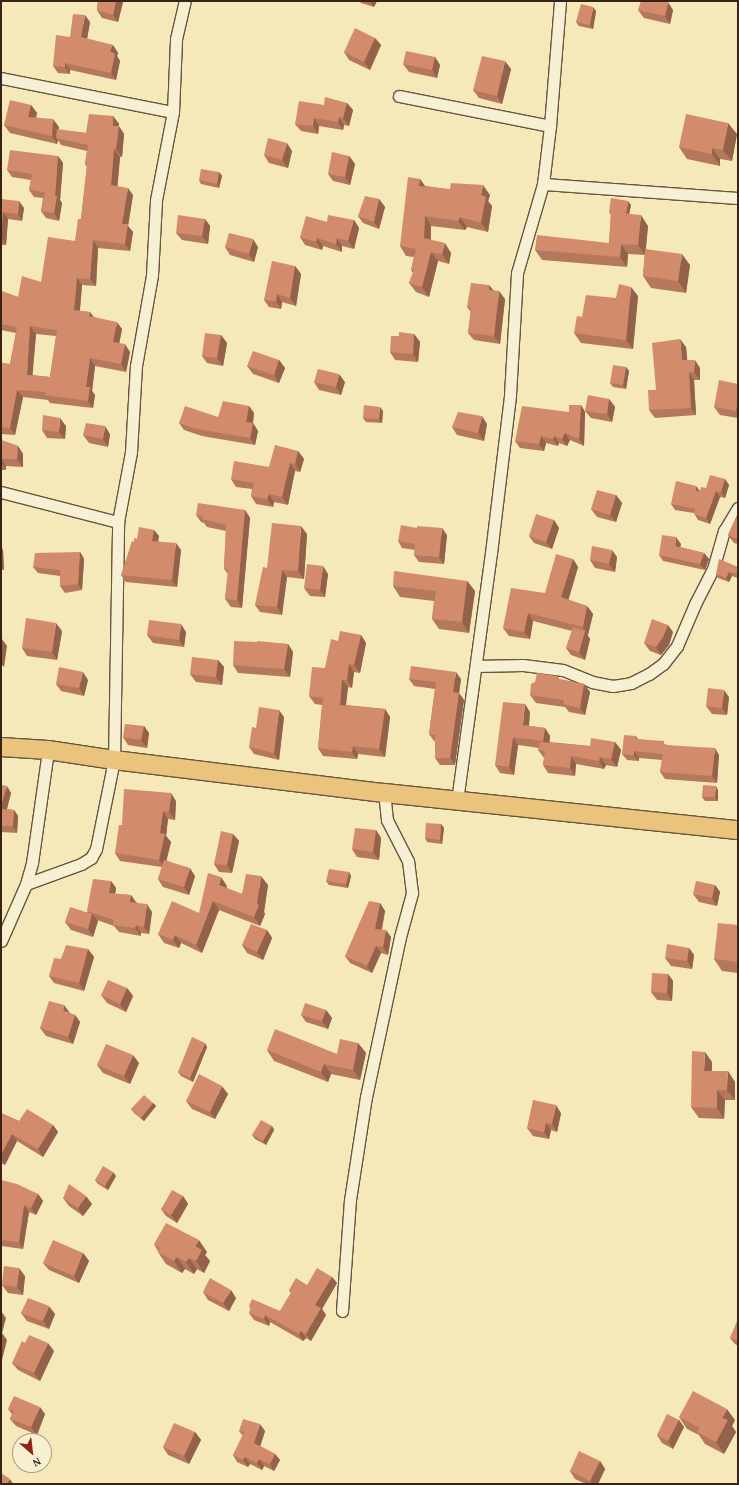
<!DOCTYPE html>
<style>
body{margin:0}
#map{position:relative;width:739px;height:1485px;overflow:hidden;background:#f5e8b9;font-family:"Gentium Book Plus",serif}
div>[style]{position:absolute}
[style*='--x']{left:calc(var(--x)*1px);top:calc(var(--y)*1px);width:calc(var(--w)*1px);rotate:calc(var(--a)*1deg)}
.roads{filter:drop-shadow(1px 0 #695440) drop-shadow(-1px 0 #695440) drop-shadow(0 1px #695440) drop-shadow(0 -1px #695440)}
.street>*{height:11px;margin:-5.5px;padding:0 5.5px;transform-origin:5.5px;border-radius:5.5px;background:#f8f0d2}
.primary>*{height:18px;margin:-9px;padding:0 9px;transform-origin:9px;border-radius:9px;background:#eac47c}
.wall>*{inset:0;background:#b5785c}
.shaded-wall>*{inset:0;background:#94624b}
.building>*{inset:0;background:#d38c6b}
span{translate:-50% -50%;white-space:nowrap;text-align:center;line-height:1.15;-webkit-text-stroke:3.5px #f8f0d2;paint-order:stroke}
.frame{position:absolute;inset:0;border:2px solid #3a2217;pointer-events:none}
.north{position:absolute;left:12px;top:1433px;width:40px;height:40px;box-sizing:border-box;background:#f8f0d2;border:1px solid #ac9e87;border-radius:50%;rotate:152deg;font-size:11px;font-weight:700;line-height:16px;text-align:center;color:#3a2217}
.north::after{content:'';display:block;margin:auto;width:14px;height:18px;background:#8f2418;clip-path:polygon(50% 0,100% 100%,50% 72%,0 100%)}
</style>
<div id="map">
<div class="roads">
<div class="street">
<div style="--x:1;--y:78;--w:175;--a:11.2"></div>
<div style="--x:399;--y:96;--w:154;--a:11.2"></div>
<div style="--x:543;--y:184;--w:196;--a:4.1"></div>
<div style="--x:1;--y:492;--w:121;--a:14.4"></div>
<div style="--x:476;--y:666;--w:47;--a:-1.2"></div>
<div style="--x:523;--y:665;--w:40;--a:7.1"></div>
<div style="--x:563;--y:670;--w:31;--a:22"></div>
<div style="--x:592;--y:682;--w:21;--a:11"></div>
<div style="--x:613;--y:686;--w:18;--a:-9"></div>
<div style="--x:631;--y:683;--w:20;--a:-27"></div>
<div style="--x:649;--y:674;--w:17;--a:-36"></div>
<div style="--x:663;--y:664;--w:23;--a:-52"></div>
<div style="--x:677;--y:646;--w:46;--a:-66.8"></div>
<div style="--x:695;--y:604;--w:39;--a:-63"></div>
<div style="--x:713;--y:569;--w:40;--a:-74"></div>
<div style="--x:724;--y:531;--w:27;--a:-59"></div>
<div style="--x:457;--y:801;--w:250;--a:-82.2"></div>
<div style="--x:491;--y:553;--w:159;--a:-83.1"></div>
<div style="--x:510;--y:395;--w:122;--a:-86.7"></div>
<div style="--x:517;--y:273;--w:93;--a:-73.7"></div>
<div style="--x:543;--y:184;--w:58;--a:-83.1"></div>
<div style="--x:550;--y:126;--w:125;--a:-85.4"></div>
<div style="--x:26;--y:884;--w:59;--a:-20"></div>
<div style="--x:81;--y:864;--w:12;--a:-31"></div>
<div style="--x:91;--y:858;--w:10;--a:-61"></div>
<div style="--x:96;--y:849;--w:91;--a:-78.6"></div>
<div style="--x:114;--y:760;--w:238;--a:-89"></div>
<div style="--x:118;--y:522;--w:71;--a:-79.5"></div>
<div style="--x:131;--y:452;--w:86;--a:-86.7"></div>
<div style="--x:136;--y:366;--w:92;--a:-80"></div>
<div style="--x:152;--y:275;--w:75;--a:-86.9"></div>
<div style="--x:156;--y:200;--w:90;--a:-79.1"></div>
<div style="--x:173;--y:112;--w:73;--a:-87.6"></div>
<div style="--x:176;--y:39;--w:39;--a:-77"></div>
<div style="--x:1;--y:941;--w:62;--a:-66.3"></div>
<div style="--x:26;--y:884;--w:22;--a:-74"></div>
<div style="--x:32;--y:863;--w:114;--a:-81.9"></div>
<div style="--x:342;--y:1311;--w:111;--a:-85.9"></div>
<div style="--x:350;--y:1200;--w:104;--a:-81.2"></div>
<div style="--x:366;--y:1097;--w:164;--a:-78"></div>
<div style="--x:400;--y:937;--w:46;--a:-74.7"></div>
<div style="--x:412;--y:893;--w:32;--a:-97"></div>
<div style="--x:408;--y:861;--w:46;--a:-117.1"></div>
<div style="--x:387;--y:820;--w:27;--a:-96"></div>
</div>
<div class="primary">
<div style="--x:1;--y:747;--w:47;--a:3.7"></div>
<div style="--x:48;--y:750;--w:67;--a:8.6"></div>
<div style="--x:114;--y:760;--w:272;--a:7"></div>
<div style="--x:384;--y:793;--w:356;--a:6"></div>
</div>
</div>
<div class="wall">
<div style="clip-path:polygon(98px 1px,122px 1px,123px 2px,118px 22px,102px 18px,97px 10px)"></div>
<div style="clip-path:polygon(359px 1px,377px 1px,374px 7px,361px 3px)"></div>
<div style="clip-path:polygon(638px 10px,673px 10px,670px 24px,644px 18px)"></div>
<div style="clip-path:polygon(596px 11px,593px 29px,579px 26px,576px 22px)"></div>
<div style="clip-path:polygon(90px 22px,87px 39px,113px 45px,118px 53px,117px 56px,120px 61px,116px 80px,70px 70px,70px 74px,58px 73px,53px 66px,70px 37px)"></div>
<div style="clip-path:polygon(375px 38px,381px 45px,370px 70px,349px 60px,344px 52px)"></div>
<div style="clip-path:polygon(435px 57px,440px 65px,437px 78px,409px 72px,403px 64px)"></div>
<div style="clip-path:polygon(511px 69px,502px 104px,479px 98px,473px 90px)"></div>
<div style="clip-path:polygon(347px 103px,353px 110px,349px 126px,344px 125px,343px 130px,319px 126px,318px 134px,301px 131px,295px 124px,324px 105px)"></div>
<div style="clip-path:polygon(evenodd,31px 105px,37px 113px,36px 117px,59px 127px,59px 130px,86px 133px,113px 116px,119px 124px,118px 126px,124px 134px,122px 157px,120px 157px,117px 186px,133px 195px,128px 226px,133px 232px,130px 251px,98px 248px,96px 286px,82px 285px,80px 311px,90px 312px,94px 317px,122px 329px,119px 343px,130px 352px,126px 372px,95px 366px,92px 391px,95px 395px,93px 408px,50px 403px,48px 400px,23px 397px,15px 435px,1px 434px,1px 363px,10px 364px,16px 333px,1px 330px,1px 291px,18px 297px,41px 282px,75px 241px,81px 219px,87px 167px,85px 164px,87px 151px,61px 145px,58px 140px,57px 144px,10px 133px,4px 125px,31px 105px,36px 334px,56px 336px,50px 377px,32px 375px,36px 334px)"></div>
<div style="clip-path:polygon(737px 134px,732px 161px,720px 159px,720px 166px,687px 159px,679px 147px)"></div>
<div style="clip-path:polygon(292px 151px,288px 168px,269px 163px,264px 155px)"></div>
<div style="clip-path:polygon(58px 156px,63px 163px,60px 200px,62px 203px,59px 221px,46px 218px,41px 211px,43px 198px,34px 197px,29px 190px,31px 180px,12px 177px,7px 170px)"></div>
<div style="clip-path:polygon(349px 156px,355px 164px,350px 185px,333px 181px,328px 174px)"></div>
<div style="clip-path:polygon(219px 172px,222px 176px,219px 188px,201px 184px,199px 180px)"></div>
<div style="clip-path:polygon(420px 179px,425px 186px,490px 195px,488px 201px,492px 206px,488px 232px,467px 227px,465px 230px,431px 226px,431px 240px,451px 253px,449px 264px,438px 261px,429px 297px,416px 292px,409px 283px,413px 273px,411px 270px,414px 257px,406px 256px,400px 246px)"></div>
<div style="clip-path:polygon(1px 199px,24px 208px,22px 221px,8px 219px,6px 245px,1px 245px,1px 250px)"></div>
<div style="clip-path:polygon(379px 199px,385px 207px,379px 229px,363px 223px,358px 216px)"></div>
<div style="clip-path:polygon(631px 205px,629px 214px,648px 226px,646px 249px,690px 265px,686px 293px,651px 288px,643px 276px,645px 255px,628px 254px,627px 267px,542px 260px,535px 250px,609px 243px,611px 215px,609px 212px)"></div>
<div style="clip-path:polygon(205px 219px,210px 226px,208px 244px,182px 240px,176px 233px)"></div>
<div style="clip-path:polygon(354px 220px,359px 228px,354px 249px,342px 246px,342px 252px,323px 246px,322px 250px,305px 245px,300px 237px,327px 222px)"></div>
<div style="clip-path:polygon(225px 247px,258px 247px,254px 262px,230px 255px)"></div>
<div style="clip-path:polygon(295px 266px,301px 274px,296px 306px,282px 302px,281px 309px,269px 307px,264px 300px)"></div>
<div style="clip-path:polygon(638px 296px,633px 349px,581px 343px,574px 333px,582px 317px,616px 298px)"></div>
<div style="clip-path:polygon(505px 299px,500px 344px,474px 340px,468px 333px,471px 312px,467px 307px)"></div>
<div style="clip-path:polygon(414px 334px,420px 342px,418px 362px,395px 360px,390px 352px,399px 336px)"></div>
<div style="clip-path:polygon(221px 335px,227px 343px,223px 366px,207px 363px,202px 356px)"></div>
<div style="clip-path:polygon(686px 347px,687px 360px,700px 368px,700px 380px,694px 380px,696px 415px,655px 418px,649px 410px,656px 390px)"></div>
<div style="clip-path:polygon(279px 360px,285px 368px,279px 383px,253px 374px,247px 366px)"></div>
<div style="clip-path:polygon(626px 367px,629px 371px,626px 389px,613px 387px,610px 383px)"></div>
<div style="clip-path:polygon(314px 382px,345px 382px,341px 395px,319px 390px)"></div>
<div style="clip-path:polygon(738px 384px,738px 418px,720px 415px,714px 407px)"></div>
<div style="clip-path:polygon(609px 399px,615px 407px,612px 422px,591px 418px,585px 411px)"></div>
<div style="clip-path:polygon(581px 405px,585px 412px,584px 446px,570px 440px,567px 446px,559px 443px,558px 446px,546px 443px,544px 451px,520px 448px,515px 441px,569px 412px)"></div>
<div style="clip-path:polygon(249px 406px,254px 413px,253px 423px,258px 431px,255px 445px,202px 436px,184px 430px,179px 423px,218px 417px)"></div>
<div style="clip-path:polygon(383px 411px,382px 423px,366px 422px,363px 418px)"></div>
<div style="clip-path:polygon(487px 424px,484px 441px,457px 435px,452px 427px)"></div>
<div style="clip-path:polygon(66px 426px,65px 439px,47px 438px,42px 430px)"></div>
<div style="clip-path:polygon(110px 434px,108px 447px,89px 443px,83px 435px)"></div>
<div style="clip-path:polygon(1px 440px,18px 446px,23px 454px,23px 467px,6px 466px,6px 470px,1px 470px)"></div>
<div style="clip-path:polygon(298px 451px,304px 459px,300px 472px,295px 471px,288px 505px,274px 502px,273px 507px,256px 504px,251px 496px,252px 489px,236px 487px,231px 479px,269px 467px)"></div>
<div style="clip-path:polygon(725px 479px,729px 485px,725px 498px,720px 497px,710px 524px,698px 520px,694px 513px,675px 510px,671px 504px,696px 486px,700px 491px)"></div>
<div style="clip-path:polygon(616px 495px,622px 503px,616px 522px,597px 517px,591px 509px)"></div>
<div style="clip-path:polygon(245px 510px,250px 518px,242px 608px,231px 607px,225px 599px,228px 574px,224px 569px,226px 531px,207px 527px,204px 523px,201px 522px,196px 515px)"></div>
<div style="clip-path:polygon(738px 513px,738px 544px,734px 543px,728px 535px)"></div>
<div style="clip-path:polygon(554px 520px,559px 528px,552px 549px,534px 543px,529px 536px)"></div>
<div style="clip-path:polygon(154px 530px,159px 536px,158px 541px,181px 550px,177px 587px,126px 582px,121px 575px,134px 542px,137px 539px)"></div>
<div style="clip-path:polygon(307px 534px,304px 579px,287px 577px,282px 615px,260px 612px,255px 605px)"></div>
<div style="clip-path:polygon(447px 535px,444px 564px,419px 562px,414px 555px,415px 550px,402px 548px,398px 541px)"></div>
<div style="clip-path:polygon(681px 544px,680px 547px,704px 553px,709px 559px,705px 570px,663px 561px,659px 555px)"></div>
<div style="clip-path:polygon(1px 547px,3px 550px,4px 570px,1px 570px)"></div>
<div style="clip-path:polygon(80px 552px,84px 559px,82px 590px,65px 593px,60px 586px,60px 576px,38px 573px,33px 567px)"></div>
<div style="clip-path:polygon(617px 557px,615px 572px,595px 568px,590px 560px)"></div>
<div style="clip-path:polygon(573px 559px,578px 567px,568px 600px,587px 606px,593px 614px,588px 635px,587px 635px,590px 639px,585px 660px,571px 655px,566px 648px,572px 631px,533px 621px,530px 639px,509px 636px,503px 628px,545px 593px)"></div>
<div style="clip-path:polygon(738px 567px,738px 578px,732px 576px,729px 582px,718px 578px,716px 574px)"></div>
<div style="clip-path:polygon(328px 574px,325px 597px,310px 596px,304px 588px)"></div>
<div style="clip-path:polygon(467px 581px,475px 591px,469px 633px,439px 629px,432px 619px,434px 601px,400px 597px,393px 586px)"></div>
<div style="clip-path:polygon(62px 631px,57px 660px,27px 656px,22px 648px)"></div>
<div style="clip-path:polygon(186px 632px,184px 647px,153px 643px,147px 635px)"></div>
<div style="clip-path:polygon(673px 632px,669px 645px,661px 655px,650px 651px,644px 643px)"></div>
<div style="clip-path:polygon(361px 635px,366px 643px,360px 673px,354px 672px,352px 688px,348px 687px,346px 705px,385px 709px,390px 717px,385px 757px,358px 754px,357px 759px,323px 756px,318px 748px,322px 705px,315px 704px,309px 696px,325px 668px,338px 641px)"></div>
<div style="clip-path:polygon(257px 642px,288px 644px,293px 652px,290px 677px,238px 673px,233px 665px)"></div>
<div style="clip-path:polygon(218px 660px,224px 667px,222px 685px,196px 682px,190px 674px)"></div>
<div style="clip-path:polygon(557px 676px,559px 679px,584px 684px,590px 692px,585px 715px,569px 712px,565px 707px,536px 703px,530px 695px)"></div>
<div style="clip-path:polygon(409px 679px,461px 679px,459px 693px,464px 700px,455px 765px,440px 765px,435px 758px,435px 741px,434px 741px,429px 734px,435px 689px,414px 686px)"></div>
<div style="clip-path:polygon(88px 680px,84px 696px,61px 691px,56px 684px)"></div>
<div style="clip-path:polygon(729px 697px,727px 715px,712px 714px,706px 706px)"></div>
<div style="clip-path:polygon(530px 712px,529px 726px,545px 728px,550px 736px,549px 742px,590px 746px,615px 742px,621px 750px,617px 767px,606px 765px,604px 769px,576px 764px,575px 776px,548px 773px,543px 765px,544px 758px,538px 750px,539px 748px,518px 745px,514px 775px,500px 773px,495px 765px)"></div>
<div style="clip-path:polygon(284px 717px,279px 760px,254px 754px,249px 747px)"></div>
<div style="clip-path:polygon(144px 726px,149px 733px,147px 748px,128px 745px,123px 737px)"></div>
<div style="clip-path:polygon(636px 736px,638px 739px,719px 755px,717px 783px,665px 779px,660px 772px,662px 760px,639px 758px,639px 761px,627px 760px,622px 754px)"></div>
<div style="clip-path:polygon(1px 785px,11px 793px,7px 809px,14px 810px,18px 816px,17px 833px,1px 832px)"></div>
<div style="clip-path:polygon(718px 790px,718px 801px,705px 801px,702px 797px)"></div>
<div style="clip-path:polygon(176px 801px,175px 820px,168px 819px,166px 836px,171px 842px,166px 860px,195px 876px,189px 895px,163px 887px,158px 879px,162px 867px,120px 861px,115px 853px,122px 825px)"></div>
<div style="clip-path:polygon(441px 824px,444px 828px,442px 844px,427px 842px,425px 838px)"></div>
<div style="clip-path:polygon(376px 830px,381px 838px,379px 860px,357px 857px,352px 849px)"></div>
<div style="clip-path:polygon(233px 834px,239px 841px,232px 873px,219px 872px,214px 864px)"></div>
<div style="clip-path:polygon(349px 872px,351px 876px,348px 888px,329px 885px,326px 881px)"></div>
<div style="clip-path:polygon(111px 881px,116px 888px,115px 894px,131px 895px,136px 902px,152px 912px,149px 934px,141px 933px,141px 936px,119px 932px,114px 926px,97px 920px,98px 921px,93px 937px,71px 930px,65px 922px,88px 912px,87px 911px)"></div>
<div style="clip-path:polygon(268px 885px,264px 912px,265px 914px,260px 926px,219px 910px,202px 953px,181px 943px,179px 948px,164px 943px,158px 934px,199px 913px,227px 886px,226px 888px,242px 894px)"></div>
<div style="clip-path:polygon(715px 885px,720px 892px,717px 906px,699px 902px,693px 894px)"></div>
<div style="clip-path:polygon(380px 903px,385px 911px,382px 930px,391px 937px,388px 955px,381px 953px,372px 973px,350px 963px,345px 956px)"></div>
<div style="clip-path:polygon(738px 925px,738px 973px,722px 971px,714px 959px)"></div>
<div style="clip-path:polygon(267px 930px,272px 938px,263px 960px,247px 953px,242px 945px)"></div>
<div style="clip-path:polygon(689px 948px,694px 955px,692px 969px,671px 966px,665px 958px)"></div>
<div style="clip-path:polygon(88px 949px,94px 957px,84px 991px,54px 983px,49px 976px,61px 959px)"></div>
<div style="clip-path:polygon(668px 974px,673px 981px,672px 1001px,657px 1000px,651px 992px)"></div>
<div style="clip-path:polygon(127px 988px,133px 996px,126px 1012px,107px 1003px,101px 995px)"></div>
<div style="clip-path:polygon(326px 1010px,332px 1018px,328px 1029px,306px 1022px,301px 1015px)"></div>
<div style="clip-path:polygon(69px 1013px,75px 1015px,80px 1022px,73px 1044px,46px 1036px,40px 1028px)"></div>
<div style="clip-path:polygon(358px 1043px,366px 1053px,360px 1080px,331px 1074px,328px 1082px,274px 1061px,267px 1050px,337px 1054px)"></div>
<div style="clip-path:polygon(207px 1047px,193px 1082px,181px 1076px,178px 1072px)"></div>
<div style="clip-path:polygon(712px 1062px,712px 1071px,735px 1082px,735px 1100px,725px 1100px,724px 1119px,699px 1118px,691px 1107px)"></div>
<div style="clip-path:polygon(139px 1063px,130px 1084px,103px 1073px,97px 1065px)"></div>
<div style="clip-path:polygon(228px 1094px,215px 1119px,192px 1109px,186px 1101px)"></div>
<div style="clip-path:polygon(153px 1103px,156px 1106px,144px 1121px,134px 1113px,131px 1109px)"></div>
<div style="clip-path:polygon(1px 1113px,19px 1121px,53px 1125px,58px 1132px,43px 1157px,17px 1141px,5px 1165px,1px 1163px)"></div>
<div style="clip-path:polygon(561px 1113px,557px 1132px,551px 1130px,549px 1139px,533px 1136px,527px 1128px)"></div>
<div style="clip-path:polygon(272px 1126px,274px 1130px,266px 1145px,255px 1139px,252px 1135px)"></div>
<div style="clip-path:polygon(116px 1176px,108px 1190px,98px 1184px,95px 1180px)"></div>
<div style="clip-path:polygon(1px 1180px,38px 1194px,43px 1201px,36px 1215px,29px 1212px,23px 1249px,1px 1246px)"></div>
<div style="clip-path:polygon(183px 1196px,188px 1204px,177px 1223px,166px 1216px,161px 1209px)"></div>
<div style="clip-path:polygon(63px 1198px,92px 1204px,83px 1216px,69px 1206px)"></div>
<div style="clip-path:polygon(154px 1244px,207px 1252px,205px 1255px,210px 1261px,204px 1273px,197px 1269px,194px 1274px,185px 1269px,182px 1273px,166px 1264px,158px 1252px,158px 1251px)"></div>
<div style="clip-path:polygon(83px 1253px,89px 1261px,79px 1283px,49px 1270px,43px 1263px)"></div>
<div style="clip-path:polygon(25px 1276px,23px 1295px,8px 1293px,2px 1285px)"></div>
<div style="clip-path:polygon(332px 1277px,337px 1283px,322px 1309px,326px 1315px,311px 1341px,306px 1338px,303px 1341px,270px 1322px,269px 1326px,254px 1320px,249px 1313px,251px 1309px,249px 1306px,280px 1311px,291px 1293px,289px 1290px,307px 1285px)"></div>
<div style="clip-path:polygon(203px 1292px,236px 1298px,229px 1311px,208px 1300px)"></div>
<div style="clip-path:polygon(21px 1313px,55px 1314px,49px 1329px,27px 1321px)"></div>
<div style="clip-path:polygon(738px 1322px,738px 1346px,735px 1344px,730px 1338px)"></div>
<div style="clip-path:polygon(25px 1343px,54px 1351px,40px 1381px,18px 1370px,12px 1363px)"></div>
<div style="clip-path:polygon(8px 1409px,45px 1414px,37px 1435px,16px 1426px,10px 1419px,12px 1414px)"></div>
<div style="clip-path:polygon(679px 1417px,735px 1420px,732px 1426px,736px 1432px,724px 1454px,705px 1444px,699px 1435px,687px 1429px)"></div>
<div style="clip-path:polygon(679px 1420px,684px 1427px,673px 1449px,662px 1443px,657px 1435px)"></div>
<div style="clip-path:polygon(239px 1431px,265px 1431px,260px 1446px,275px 1454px,280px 1460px,274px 1471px,264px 1466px,262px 1470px,250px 1464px,248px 1467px,237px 1462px,233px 1455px,243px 1436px)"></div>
<div style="clip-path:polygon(195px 1432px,201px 1440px,189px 1464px,168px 1455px,163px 1447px)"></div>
<div style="clip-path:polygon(600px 1461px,605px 1469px,598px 1484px,586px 1484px,575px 1479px,570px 1471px)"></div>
</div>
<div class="shaded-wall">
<div style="clip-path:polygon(116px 1px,122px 1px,123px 2px,118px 22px,113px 15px)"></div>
<div style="clip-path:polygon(369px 1px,377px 1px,374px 7px)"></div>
<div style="clip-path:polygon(668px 2px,673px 10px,670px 24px,665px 16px)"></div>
<div style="clip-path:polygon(593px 7px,596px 11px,593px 29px,590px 25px)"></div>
<div style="clip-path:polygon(85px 15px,90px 22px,86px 45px,81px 37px)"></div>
<div style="clip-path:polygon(375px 38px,381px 45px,370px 70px,364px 62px)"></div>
<div style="clip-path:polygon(113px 45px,118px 53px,117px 56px,120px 61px,116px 80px,111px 73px,110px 51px)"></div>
<div style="clip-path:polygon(435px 57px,440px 65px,437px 78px,432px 70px)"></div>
<div style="clip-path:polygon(505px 61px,511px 69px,502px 104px,497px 96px)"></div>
<div style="clip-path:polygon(65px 63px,70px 70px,70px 74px,65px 67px)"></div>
<div style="clip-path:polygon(347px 103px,353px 110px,349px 126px,343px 118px)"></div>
<div style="clip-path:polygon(31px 105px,37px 113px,34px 124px,28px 117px)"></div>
<div style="clip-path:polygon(113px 116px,119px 124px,118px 134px,113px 126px)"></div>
<div style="clip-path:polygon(339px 117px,344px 125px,343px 130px,338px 122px)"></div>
<div style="clip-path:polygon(314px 118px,319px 126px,318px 134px,313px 126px)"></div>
<div style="clip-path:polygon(53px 119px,59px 127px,58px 138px,56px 138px,58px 140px,57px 144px,52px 136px)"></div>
<div style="clip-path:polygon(728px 123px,737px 134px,732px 161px,723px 150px)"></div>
<div style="clip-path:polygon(119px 126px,124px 134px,122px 157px,116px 149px)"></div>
<div style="clip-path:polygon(287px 143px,292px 151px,288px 168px,282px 160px)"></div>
<div style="clip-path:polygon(712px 148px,720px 159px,720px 166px,712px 154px)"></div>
<div style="clip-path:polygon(114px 149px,120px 157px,117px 193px,111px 185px)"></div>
<div style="clip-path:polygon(58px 156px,63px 163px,60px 200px,62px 203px,59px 221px,54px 213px)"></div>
<div style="clip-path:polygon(349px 156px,355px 164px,350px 185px,345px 177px)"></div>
<div style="clip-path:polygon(219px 172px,222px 176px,219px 188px,217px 184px)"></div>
<div style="clip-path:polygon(420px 179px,427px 189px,419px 186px)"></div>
<div style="clip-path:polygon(483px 185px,490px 195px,488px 201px,492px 206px,488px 232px,481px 223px,481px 195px)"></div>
<div style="clip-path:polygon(128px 188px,133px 195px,128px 226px,133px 232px,130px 251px,125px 244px,122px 224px)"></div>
<div style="clip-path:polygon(379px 199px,385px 207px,379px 229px,374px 222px)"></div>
<div style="clip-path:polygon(19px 201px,24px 208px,22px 221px,18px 214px)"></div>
<div style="clip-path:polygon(628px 201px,631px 205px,628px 219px,626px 215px)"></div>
<div style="clip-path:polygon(3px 212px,8px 219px,6px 245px,1px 238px)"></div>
<div style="clip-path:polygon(641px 215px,648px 226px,645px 255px,638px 245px)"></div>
<div style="clip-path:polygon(425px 216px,431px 226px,430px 247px,424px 238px)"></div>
<div style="clip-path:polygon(460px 217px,467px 227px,465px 230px,458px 221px)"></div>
<div style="clip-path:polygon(205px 219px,210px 226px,208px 244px,202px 236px)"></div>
<div style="clip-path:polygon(354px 220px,359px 228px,354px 249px,348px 241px)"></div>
<div style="clip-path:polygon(317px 238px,323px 246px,322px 250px,316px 242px)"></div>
<div style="clip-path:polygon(337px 238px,342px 246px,342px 252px,336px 244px)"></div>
<div style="clip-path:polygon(253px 239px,258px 247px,254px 262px,249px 254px)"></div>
<div style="clip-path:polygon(93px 240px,98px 248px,96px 286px,90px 279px)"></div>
<div style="clip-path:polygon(445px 243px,451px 253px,449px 264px,442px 254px)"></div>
<div style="clip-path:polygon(621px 244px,628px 254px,627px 267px,620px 257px)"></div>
<div style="clip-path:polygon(431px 252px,438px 261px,429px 297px,422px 287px)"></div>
<div style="clip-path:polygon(682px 254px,690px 265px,686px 293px,678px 281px)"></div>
<div style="clip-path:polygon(295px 266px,301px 274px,296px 306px,290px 298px)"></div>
<div style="clip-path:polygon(77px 278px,82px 285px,79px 318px,74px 310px)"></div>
<div style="clip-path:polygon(489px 285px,495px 292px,489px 290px)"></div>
<div style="clip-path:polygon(631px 287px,638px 296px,633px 349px,626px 340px)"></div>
<div style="clip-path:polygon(499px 291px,505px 299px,500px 344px,494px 336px)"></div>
<div style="clip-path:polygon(277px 294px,282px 302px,281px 309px,276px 301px)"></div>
<div style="clip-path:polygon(90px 312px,95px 320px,89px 316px)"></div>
<div style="clip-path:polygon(117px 322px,122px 329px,118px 350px,113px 342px)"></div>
<div style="clip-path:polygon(30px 326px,36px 334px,32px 382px,27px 375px)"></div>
<div style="clip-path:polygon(414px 334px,420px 342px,418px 362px,413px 354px)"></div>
<div style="clip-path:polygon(221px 335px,227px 343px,223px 366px,217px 358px)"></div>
<div style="clip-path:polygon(680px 339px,686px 347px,688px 367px,682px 360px)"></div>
<div style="clip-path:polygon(125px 344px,130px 352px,126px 372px,121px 364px)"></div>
<div style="clip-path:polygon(90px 358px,95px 366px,92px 391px,95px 395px,93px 408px,88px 401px,86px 387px)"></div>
<div style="clip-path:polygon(279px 360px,285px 368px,279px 383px,274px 375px)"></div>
<div style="clip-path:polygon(695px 360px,700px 368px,700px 380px,694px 372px)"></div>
<div style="clip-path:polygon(626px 367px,629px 371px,626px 389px,623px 385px)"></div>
<div style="clip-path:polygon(689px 372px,694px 380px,696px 415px,691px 408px)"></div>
<div style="clip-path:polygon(339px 374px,345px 382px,341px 395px,336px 387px)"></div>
<div style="clip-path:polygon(17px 390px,23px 397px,15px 435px,10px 428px)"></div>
<div style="clip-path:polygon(609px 399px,615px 407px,612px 422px,607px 414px)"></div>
<div style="clip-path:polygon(738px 399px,738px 415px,736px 411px)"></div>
<div style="clip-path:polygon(581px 405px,585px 412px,584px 446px,579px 439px)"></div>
<div style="clip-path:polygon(249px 406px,254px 413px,252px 430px,246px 422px)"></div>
<div style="clip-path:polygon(380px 407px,383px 411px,382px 423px,379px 419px)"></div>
<div style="clip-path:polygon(482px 416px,487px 424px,484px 441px,478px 433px)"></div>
<div style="clip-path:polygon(60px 418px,66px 426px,65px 439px,59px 432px)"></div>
<div style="clip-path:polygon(253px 423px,258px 431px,255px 445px,250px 438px)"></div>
<div style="clip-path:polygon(105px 426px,110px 434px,108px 447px,103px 439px)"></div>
<div style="clip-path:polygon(565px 433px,570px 440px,567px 446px,562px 439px)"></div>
<div style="clip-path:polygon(541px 436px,546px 443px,544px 451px,539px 444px)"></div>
<div style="clip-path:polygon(554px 436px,559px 443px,558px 446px,553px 439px)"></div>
<div style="clip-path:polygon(18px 446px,23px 454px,23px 467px,17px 459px)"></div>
<div style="clip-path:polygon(298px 451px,304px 459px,300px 472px,295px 464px)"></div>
<div style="clip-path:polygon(1px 459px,6px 466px,6px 470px,1px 462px)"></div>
<div style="clip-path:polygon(290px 463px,295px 471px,288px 505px,282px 497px)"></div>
<div style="clip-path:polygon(725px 479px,729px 485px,725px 498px,721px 492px)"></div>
<div style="clip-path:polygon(696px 486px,700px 492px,696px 491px)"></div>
<div style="clip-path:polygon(716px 491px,720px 497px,710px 524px,706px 518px)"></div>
<div style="clip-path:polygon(269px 494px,274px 502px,273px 507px,267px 499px)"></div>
<div style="clip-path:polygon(616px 495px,622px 503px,616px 522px,610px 515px)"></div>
<div style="clip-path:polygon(245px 510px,250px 518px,242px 608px,237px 600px)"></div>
<div style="clip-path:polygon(554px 520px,559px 528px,552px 549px,546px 542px)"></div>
<div style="clip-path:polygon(301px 526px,307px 534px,304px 579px,298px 571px)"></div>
<div style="clip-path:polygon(442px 528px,447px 535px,444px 564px,439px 557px)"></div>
<div style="clip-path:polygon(154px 530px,159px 536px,157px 547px,152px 541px)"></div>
<div style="clip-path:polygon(676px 537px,681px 544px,679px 552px,675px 546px)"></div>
<div style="clip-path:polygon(176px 543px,181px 550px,177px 587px,172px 580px)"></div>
<div style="clip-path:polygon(1px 547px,3px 550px,4px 570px,1px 565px)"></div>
<div style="clip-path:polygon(612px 550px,617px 557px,615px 572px,609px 564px)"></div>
<div style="clip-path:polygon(80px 552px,84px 559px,82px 590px,78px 584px)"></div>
<div style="clip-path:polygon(704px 553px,709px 559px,705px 570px,700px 564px)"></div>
<div style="clip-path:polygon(573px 559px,578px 567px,567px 605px,561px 597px)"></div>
<div style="clip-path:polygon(323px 566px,328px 574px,325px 597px,320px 590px)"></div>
<div style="clip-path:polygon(282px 570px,287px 577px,282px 615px,277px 607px)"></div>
<div style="clip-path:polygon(729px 572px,732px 576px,729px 582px,726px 578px)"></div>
<div style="clip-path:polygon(467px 581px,475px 591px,469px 633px,462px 622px)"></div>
<div style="clip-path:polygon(587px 606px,593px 614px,588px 635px,583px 627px)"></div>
<div style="clip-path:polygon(528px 613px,533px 621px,530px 639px,524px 632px)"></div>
<div style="clip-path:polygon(56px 623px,62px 631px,57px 660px,52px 652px)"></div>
<div style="clip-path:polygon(181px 624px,186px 632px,184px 647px,179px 640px)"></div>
<div style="clip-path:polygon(668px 625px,673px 632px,669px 645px,661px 655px,656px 647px)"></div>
<div style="clip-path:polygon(585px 631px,590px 639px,585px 660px,579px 652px)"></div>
<div style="clip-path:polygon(361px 635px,366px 643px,360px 673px,354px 665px)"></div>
<div style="clip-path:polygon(2px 639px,7px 646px,4px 667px,1px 664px,1px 645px)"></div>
<div style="clip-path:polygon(288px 644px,293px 652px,290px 677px,284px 669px)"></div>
<div style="clip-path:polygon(218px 660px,224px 667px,222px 685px,216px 677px)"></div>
<div style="clip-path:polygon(349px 664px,354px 672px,352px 688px,347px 680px)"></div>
<div style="clip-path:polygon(83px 672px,88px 680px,84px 696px,79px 688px)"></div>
<div style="clip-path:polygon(456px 672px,461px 679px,459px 693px,464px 700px,455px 765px,450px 758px,453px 692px)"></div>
<div style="clip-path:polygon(342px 680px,348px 687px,345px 713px,340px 705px)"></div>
<div style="clip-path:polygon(584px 684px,590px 692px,585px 715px,580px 708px)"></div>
<div style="clip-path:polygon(724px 690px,729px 697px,727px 715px,722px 708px)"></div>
<div style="clip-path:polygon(525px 704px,530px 712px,528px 733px,523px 725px)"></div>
<div style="clip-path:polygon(385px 709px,390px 717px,385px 757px,379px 749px)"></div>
<div style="clip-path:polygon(279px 710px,284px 717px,279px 760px,274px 753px)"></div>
<div style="clip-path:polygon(144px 726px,149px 733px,147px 748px,141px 740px)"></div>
<div style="clip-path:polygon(545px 728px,550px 736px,549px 749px,543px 741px)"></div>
<div style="clip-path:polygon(513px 737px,518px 745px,514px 775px,509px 767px)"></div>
<div style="clip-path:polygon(615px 742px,621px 750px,617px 767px,611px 759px)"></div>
<div style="clip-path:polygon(353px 746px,358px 754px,357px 759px,352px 752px)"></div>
<div style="clip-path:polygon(715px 748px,719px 755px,717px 783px,712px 776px)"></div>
<div style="clip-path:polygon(634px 751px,639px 758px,639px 761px,634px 755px)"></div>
<div style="clip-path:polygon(571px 756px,576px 764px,575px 776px,570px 768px)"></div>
<div style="clip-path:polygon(600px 757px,606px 765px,604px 769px,599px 761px)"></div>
<div style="clip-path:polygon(7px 786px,11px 793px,5px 816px,1px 810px,1px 806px)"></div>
<div style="clip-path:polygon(716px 786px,718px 790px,718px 801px,715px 797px)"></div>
<div style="clip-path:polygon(171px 793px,176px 801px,175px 820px,169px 812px)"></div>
<div style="clip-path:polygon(14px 810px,18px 816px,17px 833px,13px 826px)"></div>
<div style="clip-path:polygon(163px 811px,168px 819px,166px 836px,171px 842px,165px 867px,159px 860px,160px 833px)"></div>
<div style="clip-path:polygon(441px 824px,444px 828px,442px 844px,440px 840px)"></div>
<div style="clip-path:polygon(376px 830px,381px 838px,379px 860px,373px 852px)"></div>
<div style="clip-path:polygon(233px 834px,239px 841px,232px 873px,227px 865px)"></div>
<div style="clip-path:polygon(190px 868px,195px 876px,189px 895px,184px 887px)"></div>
<div style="clip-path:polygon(349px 872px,351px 876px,348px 888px,346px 884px)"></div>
<div style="clip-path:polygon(261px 876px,268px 885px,264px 912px,265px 914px,260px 926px,254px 917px,257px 904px)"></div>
<div style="clip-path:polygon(221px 877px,227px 886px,225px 894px,219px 885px)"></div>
<div style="clip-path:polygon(111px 881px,116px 888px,114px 901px,109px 893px)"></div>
<div style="clip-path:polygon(715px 885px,720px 892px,717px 906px,712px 898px)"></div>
<div style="clip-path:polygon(131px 895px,136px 903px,130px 902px)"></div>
<div style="clip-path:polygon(213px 901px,219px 910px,202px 953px,196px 945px)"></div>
<div style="clip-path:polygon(380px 903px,385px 911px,380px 937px,375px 929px)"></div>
<div style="clip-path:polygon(147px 904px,152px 912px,149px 934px,144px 927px)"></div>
<div style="clip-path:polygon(92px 914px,98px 921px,93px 937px,88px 929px)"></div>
<div style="clip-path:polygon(136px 925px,141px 933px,141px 936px,135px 928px)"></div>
<div style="clip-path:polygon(267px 930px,272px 938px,263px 960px,257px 952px)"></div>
<div style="clip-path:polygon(386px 930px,391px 937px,388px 955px,383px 947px)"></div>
<div style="clip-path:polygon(175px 935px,181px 943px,179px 948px,173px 940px)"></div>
<div style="clip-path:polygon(376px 946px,381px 953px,372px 973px,367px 966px)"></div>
<div style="clip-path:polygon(689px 948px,694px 955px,692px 969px,687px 961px)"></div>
<div style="clip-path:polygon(88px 949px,94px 957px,84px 991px,79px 983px)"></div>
<div style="clip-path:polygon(668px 974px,673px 981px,672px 1001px,667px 993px)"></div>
<div style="clip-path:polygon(127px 988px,133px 996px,126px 1012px,120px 1004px)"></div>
<div style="clip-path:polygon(64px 1005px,70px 1013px,63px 1011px)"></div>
<div style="clip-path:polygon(326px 1010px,332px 1018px,328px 1029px,322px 1021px)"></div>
<div style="clip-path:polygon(75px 1015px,80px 1022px,73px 1044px,68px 1037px)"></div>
<div style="clip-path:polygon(205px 1043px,207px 1047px,193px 1082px,190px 1078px)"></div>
<div style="clip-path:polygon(358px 1043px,366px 1053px,360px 1080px,353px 1070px)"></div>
<div style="clip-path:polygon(705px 1052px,712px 1062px,711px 1081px,704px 1071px)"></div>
<div style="clip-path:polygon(133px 1055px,139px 1063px,130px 1084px,124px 1076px)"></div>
<div style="clip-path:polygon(324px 1064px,331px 1074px,328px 1082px,321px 1072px)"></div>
<div style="clip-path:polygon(728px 1071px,735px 1082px,735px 1100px,727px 1090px)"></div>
<div style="clip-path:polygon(222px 1086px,228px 1094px,215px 1119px,210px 1112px)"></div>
<div style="clip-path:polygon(717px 1090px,725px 1100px,724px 1119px,717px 1108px)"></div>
<div style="clip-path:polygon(153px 1103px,156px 1106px,144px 1121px,141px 1118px)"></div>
<div style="clip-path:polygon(556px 1105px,561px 1113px,557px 1132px,552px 1124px)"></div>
<div style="clip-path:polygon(546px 1123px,551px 1130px,549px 1139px,544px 1132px)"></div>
<div style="clip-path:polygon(53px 1125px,58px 1132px,43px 1157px,38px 1149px)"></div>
<div style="clip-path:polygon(272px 1126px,274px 1130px,266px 1145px,263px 1141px)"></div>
<div style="clip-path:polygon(12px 1134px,17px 1141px,5px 1165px,1px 1159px,1px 1155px)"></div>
<div style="clip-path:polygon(113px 1172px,116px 1176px,108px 1190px,105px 1186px)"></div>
<div style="clip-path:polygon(38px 1194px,43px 1201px,36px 1215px,31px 1208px)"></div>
<div style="clip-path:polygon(86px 1196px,92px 1204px,83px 1216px,78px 1208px)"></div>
<div style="clip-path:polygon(183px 1196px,188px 1204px,177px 1223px,171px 1215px)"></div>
<div style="clip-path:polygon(24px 1205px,29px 1212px,23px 1249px,19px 1242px)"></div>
<div style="clip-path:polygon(199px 1240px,207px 1252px,205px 1255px,210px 1261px,204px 1273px,196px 1261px,195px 1246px)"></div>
<div style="clip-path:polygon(83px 1253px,89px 1261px,79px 1283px,74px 1276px)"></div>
<div style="clip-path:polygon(177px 1257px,185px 1269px,182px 1273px,174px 1261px)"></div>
<div style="clip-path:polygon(189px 1258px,197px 1269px,194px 1274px,186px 1262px)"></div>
<div style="clip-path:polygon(19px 1268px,25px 1276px,23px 1295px,17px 1287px)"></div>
<div style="clip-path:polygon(332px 1277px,337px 1283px,322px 1309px,326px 1315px,311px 1341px,306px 1334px,315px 1305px)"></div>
<div style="clip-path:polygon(231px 1290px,236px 1298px,229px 1311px,223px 1303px)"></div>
<div style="clip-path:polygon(49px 1306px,55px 1314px,49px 1329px,43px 1321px)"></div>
<div style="clip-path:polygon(1px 1311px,6px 1318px,2px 1333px,7px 1340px,1px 1364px)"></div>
<div style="clip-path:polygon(265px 1315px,270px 1322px,269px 1326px,264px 1319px)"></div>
<div style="clip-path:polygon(301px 1331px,306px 1338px,303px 1341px,299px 1334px)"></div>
<div style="clip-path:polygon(48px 1343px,54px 1351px,40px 1381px,34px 1373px)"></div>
<div style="clip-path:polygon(40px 1407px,45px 1414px,37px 1435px,31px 1427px)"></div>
<div style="clip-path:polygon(727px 1409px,735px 1420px,732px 1426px,736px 1432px,724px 1454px,716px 1442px,722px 1418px)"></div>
<div style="clip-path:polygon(679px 1420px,684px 1427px,673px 1449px,668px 1441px)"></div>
<div style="clip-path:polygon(260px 1424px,265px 1431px,259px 1450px,254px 1443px)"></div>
<div style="clip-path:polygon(195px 1432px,201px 1440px,189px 1464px,184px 1456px)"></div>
<div style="clip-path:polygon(275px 1454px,280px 1460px,274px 1471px,270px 1464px)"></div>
<div style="clip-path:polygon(245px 1457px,250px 1464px,248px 1467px,243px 1460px)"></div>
<div style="clip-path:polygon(259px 1459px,264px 1466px,262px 1470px,257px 1463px)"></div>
<div style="clip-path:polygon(600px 1461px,605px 1469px,598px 1484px,592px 1484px,590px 1481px)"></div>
<div style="clip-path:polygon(10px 1479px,13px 1484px,6px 1484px)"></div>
</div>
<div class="building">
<div style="clip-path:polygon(98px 1px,116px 1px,113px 15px,97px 10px)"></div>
<div style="clip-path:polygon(641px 1px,662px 1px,668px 2px,665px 16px,638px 10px)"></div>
<div style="clip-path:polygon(581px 4px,593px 7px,590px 25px,576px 22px)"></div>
<div style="clip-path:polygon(73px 14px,85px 15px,81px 37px,113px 45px,110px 51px,115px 54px,111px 73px,65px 63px,65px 67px,53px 66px,56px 35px,70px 37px)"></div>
<div style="clip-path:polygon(355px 28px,375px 38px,364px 62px,344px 52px)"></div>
<div style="clip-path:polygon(406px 51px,435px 57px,432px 70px,403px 64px)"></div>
<div style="clip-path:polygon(482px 56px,505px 61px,497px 96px,473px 90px)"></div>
<div style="clip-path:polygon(325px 97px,347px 103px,343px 118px,339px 117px,338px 122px,314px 118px,313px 126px,295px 124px,299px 101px,324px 105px)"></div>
<div style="clip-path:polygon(10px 100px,31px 105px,28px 117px,53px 119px,52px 136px,4px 125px)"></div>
<div style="clip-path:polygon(evenodd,89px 114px,113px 116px,113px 126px,119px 126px,116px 149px,114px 149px,111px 185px,128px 188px,122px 224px,128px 224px,125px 244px,93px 240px,90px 279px,77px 278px,74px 310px,90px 312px,89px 316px,117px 322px,113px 342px,125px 344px,121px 364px,90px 358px,86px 387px,90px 387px,88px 401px,45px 395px,45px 392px,17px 390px,10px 428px,1px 427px,1px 363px,10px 364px,17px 327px,1px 324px,1px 291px,18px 297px,22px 276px,41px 282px,48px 237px,75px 241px,78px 219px,81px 219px,87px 164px,85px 164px,88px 145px,56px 138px,57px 129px,86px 133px,89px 114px,30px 326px,57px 330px,50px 377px,27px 375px,30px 326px)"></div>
<div style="clip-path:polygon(686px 114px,728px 123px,723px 150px,712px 148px,712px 154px,679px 147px)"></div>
<div style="clip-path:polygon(268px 138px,287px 143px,282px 160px,264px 155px)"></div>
<div style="clip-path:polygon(10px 150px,58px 156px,55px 196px,57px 196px,54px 213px,41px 211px,45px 192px,29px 190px,32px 174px,7px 170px)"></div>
<div style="clip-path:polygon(332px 152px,349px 156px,345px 177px,328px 174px)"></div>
<div style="clip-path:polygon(201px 169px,219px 172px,217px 184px,199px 180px)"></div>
<div style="clip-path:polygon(408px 177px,420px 179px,419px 186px,450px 189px,451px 183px,483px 185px,481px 195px,486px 197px,481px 223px,460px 217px,458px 221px,425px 216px,424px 238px,445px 243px,442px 254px,431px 252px,422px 287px,409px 283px,414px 270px,411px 270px,416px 249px,400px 246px)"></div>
<div style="clip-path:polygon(365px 196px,379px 199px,374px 222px,358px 216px)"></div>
<div style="clip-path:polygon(611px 198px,628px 201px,626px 214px,611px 212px,611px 213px,609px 212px)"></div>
<div style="clip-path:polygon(1px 199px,19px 201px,18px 214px,3px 212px,1px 238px)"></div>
<div style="clip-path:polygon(611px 212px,641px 215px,638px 245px,621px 244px,620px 257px,535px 250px,537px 235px,609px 243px)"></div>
<div style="clip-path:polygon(178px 215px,205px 219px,202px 236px,176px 233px)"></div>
<div style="clip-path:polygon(328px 215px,354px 220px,348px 241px,337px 238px,336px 244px,317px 238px,316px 242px,300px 237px,306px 216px,327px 222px)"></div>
<div style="clip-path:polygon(229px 233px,253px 239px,249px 254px,225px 247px)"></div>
<div style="clip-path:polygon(645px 249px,682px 254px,678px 281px,643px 276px)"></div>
<div style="clip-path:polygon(272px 261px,295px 266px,290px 298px,277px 294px,276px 301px,264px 300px)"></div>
<div style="clip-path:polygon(471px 283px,489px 285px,489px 290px,499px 291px,494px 336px,468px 333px,471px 307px,467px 307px)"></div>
<div style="clip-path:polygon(619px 284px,631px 287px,626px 340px,574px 333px,577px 316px,582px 317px,586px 295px,616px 298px)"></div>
<div style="clip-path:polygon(399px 332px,414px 334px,413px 354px,390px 352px,391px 336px,399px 336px)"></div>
<div style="clip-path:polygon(205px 333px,221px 335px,217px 358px,202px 356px)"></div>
<div style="clip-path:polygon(680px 339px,682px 360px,695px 360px,694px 372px,689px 372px,691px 408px,649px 410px,648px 390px,656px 390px,652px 343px)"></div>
<div style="clip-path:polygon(253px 351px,279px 360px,274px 375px,247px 366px)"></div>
<div style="clip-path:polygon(613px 365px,626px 367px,623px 385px,610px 383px)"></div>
<div style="clip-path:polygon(318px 369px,339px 374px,336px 387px,314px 382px)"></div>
<div style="clip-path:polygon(719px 380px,738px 384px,738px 399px,736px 411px,714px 407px)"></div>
<div style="clip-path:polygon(588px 395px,609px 399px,607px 414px,585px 411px)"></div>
<div style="clip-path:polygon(223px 401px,249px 406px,246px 422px,253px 423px,250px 438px,197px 429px,179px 423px,185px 406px,218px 417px)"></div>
<div style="clip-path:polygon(364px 405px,380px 407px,379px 419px,363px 418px)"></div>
<div style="clip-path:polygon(569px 405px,581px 405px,579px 439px,565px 433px,562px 439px,554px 436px,553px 439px,541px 436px,539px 444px,515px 441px,522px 406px,569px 412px)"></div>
<div style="clip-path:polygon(458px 412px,482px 416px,478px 433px,452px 427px)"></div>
<div style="clip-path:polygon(43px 415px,60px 418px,59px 432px,42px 430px)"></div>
<div style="clip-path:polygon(86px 423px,105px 426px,103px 439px,83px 435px)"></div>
<div style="clip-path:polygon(1px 440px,18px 446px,17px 459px,1px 459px)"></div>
<div style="clip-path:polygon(275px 445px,298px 451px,295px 464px,290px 463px,282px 497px,269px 494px,267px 499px,251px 496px,254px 483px,231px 479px,234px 461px,269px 467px)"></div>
<div style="clip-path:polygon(710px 475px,725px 479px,721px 492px,716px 491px,706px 518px,694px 514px,695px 509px,671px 504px,676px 481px,696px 486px,696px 491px,700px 491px,701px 487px,706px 488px)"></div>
<div style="clip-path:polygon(597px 490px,616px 495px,610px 515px,591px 509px)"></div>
<div style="clip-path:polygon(198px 503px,245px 510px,237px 600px,225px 599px,228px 570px,224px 569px,226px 525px,202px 519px,202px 516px,196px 515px)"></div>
<div style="clip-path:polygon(738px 513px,738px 539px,728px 535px)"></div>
<div style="clip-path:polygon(536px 514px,554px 520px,546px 542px,529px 536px)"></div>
<div style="clip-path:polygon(272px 523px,301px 526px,298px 571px,282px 570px,277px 607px,255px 605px,263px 567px,267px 568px)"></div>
<div style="clip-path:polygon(401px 525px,417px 528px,417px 526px,442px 528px,439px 557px,414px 555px,415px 544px,398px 541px)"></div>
<div style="clip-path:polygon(139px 527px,154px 530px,152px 541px,176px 543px,172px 580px,121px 575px,132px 541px,134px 542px,134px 538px,137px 539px)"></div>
<div style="clip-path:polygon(662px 535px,676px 537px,675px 546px,704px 553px,700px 564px,659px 555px)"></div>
<div style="clip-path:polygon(592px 546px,612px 550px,609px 564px,590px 560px)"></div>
<div style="clip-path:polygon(80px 552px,78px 584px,60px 586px,60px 570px,33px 567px,35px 553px)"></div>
<div style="clip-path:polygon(556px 554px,573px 559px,561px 597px,587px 606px,583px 627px,528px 613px,524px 632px,503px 628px,511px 588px,545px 593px)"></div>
<div style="clip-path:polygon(719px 559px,738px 567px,738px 572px,737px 574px,729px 572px,726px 578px,716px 574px)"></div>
<div style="clip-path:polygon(307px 564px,323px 566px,320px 590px,304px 588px)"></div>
<div style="clip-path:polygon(394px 571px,467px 581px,462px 622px,432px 619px,436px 591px,393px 586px)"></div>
<div style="clip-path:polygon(26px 618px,56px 623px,52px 652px,22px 648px)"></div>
<div style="clip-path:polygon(652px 619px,668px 625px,663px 637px,656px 647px,644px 643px)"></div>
<div style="clip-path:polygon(149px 620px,181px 624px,179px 640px,147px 635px)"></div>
<div style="clip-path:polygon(573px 627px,585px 631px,579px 652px,566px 648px)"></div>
<div style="clip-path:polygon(340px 631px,361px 635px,354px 665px,349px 664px,347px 680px,342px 680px,340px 705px,385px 709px,379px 749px,353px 746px,352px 752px,318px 748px,323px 698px,309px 696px,312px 667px,325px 668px,331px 639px,338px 641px)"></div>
<div style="clip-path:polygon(234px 641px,257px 642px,257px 641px,288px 644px,284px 669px,233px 665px)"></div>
<div style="clip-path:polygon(192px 657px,218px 660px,216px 677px,190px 674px)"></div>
<div style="clip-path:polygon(411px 666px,456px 672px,453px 692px,459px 693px,450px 758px,435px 758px,435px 735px,429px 734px,436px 682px,409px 679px)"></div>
<div style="clip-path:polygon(59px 667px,83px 672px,79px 688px,56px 684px)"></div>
<div style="clip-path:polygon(537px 673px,557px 676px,557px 679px,584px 684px,580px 708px,563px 704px,564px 700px,530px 695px,531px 684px,535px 682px)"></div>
<div style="clip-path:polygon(708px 688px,724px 690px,722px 708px,706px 706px)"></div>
<div style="clip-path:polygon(503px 702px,525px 704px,523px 725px,545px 728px,543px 741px,513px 737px,509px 767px,495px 765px)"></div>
<div style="clip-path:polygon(259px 707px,279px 710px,274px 753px,249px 747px,252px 727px,256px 728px)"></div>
<div style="clip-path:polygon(125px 724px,144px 726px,141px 740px,123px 737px)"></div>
<div style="clip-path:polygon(624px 735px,636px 736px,636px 739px,664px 741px,664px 745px,715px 748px,712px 776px,660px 772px,663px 754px,634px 751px,634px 755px,622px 754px)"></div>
<div style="clip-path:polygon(591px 738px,615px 742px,611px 759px,600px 757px,599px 761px,571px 756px,570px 768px,543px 765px,545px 751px,538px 750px,540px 742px,590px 746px)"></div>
<div style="clip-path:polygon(1px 785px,7px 786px,1px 806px)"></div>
<div style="clip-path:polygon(703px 785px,716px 786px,715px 797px,702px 797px)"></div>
<div style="clip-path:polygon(124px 789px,171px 793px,169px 812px,163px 811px,160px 833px,165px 834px,159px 860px,115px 853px,119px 825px,122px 825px)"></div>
<div style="clip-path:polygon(1px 809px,14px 810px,13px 826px,1px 826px)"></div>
<div style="clip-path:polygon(426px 823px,441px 824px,440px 840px,425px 838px)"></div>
<div style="clip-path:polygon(355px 828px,376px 830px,373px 852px,352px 849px)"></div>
<div style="clip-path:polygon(221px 831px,233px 834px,227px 865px,214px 864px)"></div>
<div style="clip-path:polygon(164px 860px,190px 868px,184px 887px,158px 879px)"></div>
<div style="clip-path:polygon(329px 869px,349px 872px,346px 884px,326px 881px)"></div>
<div style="clip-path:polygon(208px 873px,221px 877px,219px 885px,242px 894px,246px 874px,261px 876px,257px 904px,259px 905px,254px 917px,213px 901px,196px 945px,175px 935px,173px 940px,158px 934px,172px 901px,199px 913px)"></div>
<div style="clip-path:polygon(93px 879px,111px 881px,109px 893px,131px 895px,130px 902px,147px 904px,144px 927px,136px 925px,135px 928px,113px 925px,114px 920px,87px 911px)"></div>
<div style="clip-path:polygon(696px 881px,715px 885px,712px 898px,693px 894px)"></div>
<div style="clip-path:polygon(369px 901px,380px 903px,375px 929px,386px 930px,383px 947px,376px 946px,367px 966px,345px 956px)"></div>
<div style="clip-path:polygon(70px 907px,92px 914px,88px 929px,65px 922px)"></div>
<div style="clip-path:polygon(718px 923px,738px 925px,738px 962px,714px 959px)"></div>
<div style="clip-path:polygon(251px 924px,267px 930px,257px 952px,242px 945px)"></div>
<div style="clip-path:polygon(667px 944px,689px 948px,687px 961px,665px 958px)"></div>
<div style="clip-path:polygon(66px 945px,88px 949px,79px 983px,49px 976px,54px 958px,61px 959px)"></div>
<div style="clip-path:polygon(652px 973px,668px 974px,667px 993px,651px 992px)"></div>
<div style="clip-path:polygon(108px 980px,127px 988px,120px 1004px,101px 995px)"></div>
<div style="clip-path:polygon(49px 1001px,64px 1005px,63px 1011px,75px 1015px,68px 1037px,40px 1028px)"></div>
<div style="clip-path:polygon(305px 1003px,326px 1010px,322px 1021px,301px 1015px)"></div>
<div style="clip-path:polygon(275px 1029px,337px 1054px,340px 1039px,358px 1043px,353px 1070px,324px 1064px,321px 1072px,267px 1050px)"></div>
<div style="clip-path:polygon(192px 1037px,205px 1043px,190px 1078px,178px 1072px)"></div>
<div style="clip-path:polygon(106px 1044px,133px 1055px,124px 1076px,97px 1065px)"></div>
<div style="clip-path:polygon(692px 1051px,705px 1052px,704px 1071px,728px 1071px,727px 1090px,717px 1090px,717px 1108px,691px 1107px)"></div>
<div style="clip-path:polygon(199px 1074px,222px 1086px,210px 1112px,186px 1101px)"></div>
<div style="clip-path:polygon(144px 1095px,153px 1103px,141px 1118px,131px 1109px)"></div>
<div style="clip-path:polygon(533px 1100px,556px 1105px,552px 1124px,546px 1123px,544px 1132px,527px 1128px)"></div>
<div style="clip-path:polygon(27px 1109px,53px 1125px,38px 1149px,12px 1134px,1px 1155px,1px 1113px,19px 1121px)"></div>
<div style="clip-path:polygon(261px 1120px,272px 1126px,263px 1141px,252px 1135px)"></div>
<div style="clip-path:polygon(103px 1166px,113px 1172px,105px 1186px,95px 1180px)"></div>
<div style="clip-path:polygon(1px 1180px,17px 1184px,38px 1194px,31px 1208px,24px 1205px,19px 1242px,1px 1240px,1px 1199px,2px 1194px,1px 1194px)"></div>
<div style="clip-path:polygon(69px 1184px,86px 1196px,78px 1208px,63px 1198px)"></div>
<div style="clip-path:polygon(172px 1190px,183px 1196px,171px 1215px,161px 1209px)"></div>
<div style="clip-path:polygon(166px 1223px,199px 1240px,195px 1246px,202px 1250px,196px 1261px,189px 1258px,186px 1262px,177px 1257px,174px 1261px,158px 1252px,160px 1248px,154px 1244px)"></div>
<div style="clip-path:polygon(53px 1240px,83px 1253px,74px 1276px,43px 1263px)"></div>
<div style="clip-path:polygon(4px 1266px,19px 1268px,17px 1287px,2px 1285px)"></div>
<div style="clip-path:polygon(317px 1268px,332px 1277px,315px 1305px,321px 1308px,306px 1334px,301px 1331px,299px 1334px,265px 1315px,264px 1319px,249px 1313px,251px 1307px,249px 1306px,252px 1299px,280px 1311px,292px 1291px,289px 1290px,296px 1278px,307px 1285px)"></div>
<div style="clip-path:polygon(210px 1278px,231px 1290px,223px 1303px,203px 1292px)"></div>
<div style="clip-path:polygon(28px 1298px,49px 1306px,43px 1321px,21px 1313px)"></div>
<div style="clip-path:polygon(737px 1321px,738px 1322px,738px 1341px,730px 1338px)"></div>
<div style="clip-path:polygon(29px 1335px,48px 1343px,34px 1373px,12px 1363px,22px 1341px,25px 1343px)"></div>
<div style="clip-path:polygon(693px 1391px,727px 1409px,722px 1418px,728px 1420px,716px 1442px,697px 1432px,700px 1428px,679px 1417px)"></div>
<div style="clip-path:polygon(14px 1396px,40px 1407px,31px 1427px,10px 1419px,14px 1411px,8px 1409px)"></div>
<div style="clip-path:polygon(667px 1414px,679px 1420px,668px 1441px,657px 1435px)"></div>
<div style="clip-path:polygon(243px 1419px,260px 1424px,254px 1443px,275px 1454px,270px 1464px,259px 1459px,257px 1463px,245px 1457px,243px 1460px,233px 1455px,244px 1432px,239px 1431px)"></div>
<div style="clip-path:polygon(174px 1423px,195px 1432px,184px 1456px,163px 1447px)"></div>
<div style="clip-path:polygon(579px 1451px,600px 1461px,590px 1481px,570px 1471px)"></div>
<div style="clip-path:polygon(1px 1473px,10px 1479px,6px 1484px,1px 1484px)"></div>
</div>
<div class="frame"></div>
<div class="north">N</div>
</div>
